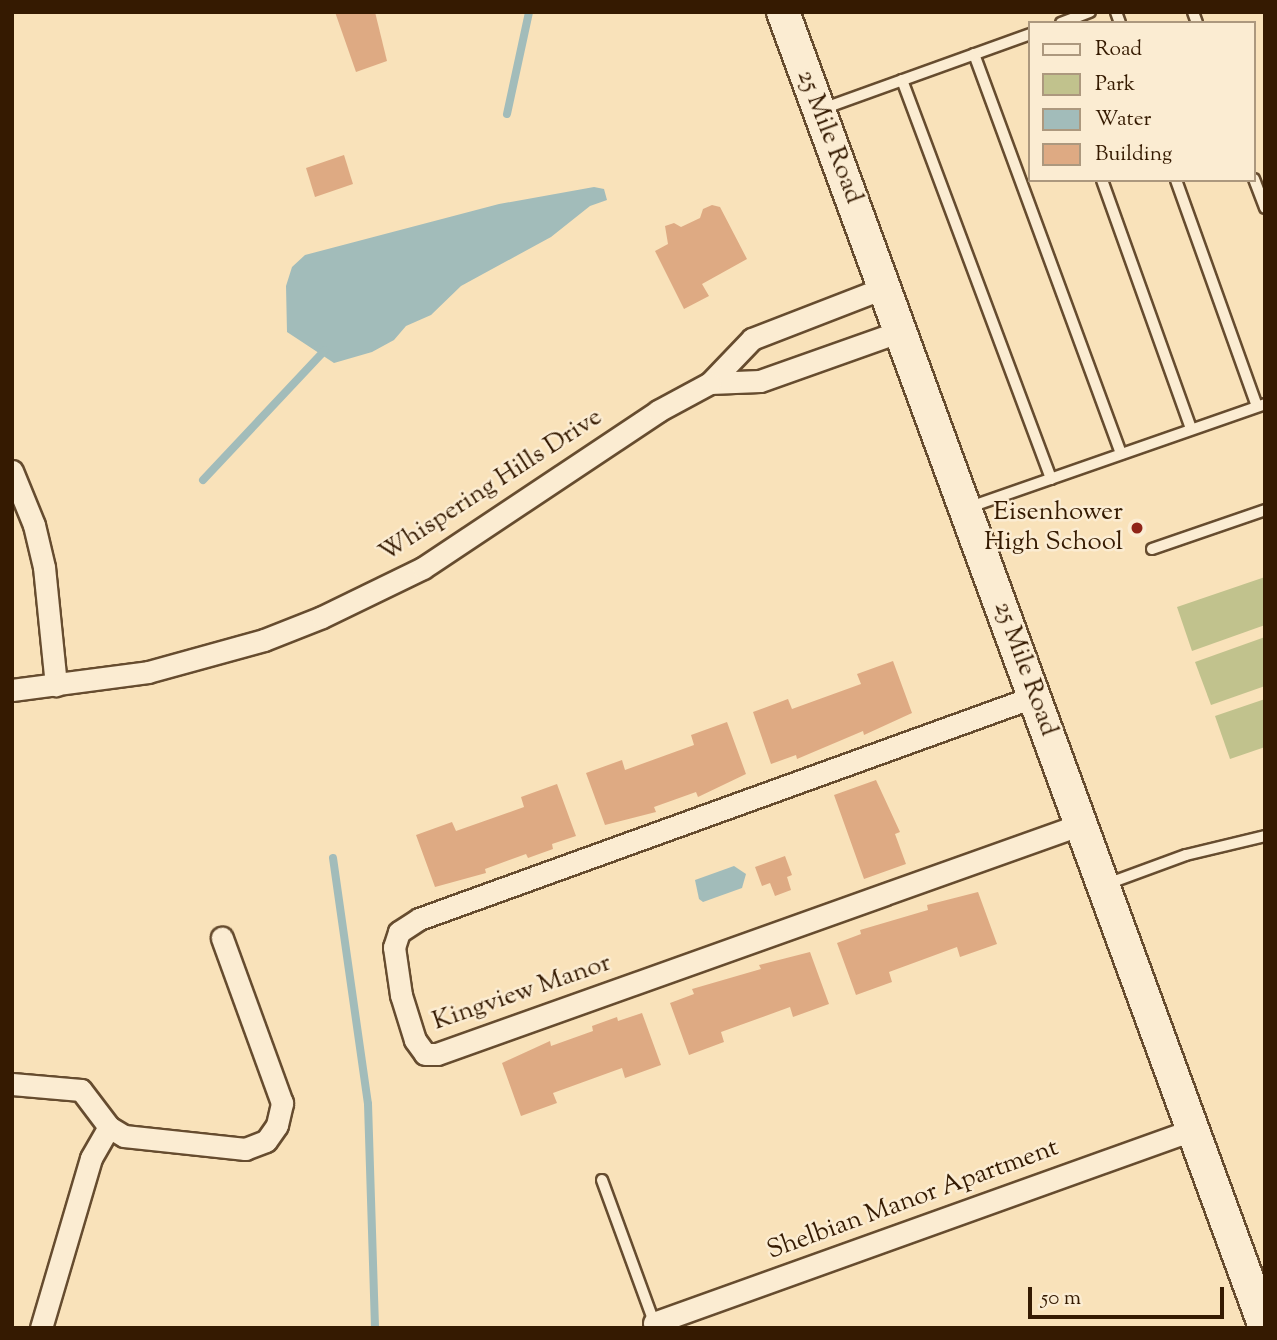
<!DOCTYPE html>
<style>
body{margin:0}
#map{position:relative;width:1277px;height:1340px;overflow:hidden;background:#f9e2ba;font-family:"Sorts Mill Goudy",serif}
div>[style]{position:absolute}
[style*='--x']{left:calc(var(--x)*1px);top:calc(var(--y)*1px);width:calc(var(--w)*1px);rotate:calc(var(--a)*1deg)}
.green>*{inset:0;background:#c1c28d}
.water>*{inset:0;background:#a2bcba}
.stream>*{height:8px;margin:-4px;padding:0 4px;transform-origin:4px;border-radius:4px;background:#a2bcba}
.building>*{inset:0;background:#deaa83}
.roads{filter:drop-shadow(2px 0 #664c2f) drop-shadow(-2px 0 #664c2f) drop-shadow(0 2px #664c2f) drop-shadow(0 -2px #664c2f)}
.lane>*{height:10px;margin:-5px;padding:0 5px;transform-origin:5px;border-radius:5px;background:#fbecd2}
.street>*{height:21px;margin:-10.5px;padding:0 10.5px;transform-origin:10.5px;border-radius:10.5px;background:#fbecd2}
.secondary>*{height:32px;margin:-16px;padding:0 16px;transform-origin:16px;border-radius:16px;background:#fbecd2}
.dots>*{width:19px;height:19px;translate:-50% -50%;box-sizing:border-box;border:4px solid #fbecd2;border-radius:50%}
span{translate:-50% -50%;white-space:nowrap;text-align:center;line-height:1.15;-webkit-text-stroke:5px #fbecd2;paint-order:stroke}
.street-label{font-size:26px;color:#351a01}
.poi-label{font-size:26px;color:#351a01}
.right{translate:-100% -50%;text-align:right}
.frame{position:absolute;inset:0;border:14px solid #351a01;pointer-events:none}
.legend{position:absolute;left:1028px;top:21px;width:228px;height:161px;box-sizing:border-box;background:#fbecd2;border:2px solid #ac987e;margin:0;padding:9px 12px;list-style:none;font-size:21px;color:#351a01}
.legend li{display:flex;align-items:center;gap:14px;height:35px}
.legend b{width:35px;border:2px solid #ac987e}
.scale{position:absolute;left:1028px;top:1287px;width:196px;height:32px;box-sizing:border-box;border:4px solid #351a01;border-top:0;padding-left:9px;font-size:21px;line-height:24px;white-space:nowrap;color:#351a01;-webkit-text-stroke:5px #fbecd2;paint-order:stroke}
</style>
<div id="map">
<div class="green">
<div style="clip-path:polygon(1265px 577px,1265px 625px,1192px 651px,1177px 607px)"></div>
<div style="clip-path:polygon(1265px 637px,1265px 686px,1211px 705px,1195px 662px)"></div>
<div style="clip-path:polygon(1265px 699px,1265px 747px,1230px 759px,1215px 716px)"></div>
</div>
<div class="water">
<div style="clip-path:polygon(594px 187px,604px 189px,607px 200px,590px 206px,551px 237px,461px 286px,431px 315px,406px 326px,394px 340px,372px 352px,334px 363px,287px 332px,286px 286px,292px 267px,305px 255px,499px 204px)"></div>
<div style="clip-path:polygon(734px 866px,746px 874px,742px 888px,703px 902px,699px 899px,695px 880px)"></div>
</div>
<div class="stream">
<div style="--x:507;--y:114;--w:104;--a:-77.8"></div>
<div style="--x:203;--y:480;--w:178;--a:-46.8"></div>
<div style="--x:333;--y:858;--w:248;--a:81.9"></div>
<div style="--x:368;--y:1104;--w:224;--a:88.2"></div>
</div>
<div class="building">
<div style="clip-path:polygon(335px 12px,375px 12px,387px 61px,356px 72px)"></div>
<div style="clip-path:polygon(344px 155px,353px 184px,315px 197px,306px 168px)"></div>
<div style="clip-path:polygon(712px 205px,720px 207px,747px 259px,702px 284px,709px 296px,684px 309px,655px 251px,668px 244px,665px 226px,674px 223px,681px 227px,700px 218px,703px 209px)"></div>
<div style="clip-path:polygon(893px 661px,912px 713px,864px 735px,863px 731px,797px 759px,796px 755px,771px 764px,753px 712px,788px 699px,792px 709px,861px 684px,857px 674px)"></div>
<div style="clip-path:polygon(727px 722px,746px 774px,698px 797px,696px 792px,654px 807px,656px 812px,605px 825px,586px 773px,622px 760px,625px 770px,694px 745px,691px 735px)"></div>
<div style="clip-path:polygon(876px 780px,900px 832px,895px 834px,906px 864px,864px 879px,834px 795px)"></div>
<div style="clip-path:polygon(557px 784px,576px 836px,552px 844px,553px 849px,528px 858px,526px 854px,485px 869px,486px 873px,435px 887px,416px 835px,452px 822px,456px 831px,524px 807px,521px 797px)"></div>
<div style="clip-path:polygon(785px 856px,792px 875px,787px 877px,791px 890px,775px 896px,770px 883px,762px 886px,755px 867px)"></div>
<div style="clip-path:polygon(978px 892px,997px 944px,960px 957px,957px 947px,889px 972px,892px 982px,856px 995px,837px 943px,861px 934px,860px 930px,928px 910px,927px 905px)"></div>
<div style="clip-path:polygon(810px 952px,829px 1004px,793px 1017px,790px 1007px,721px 1032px,724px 1042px,689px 1055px,670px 1003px,694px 994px,692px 989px,761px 969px,759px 965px)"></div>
<div style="clip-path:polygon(642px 1013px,661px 1065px,625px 1078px,622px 1068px,553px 1093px,557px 1103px,521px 1116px,502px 1063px,550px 1041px,551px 1046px,593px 1031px,592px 1026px,617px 1017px,618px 1021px)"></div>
</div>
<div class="roads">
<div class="lane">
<div style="--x:1116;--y:12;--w:12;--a:70"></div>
<div style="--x:1193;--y:12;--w:12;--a:70"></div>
<div style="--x:1061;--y:23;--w:31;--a:-21"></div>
<div style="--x:974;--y:54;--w:426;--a:69.8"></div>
<div style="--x:902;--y:80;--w:426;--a:69.5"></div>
<div style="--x:822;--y:109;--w:221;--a:-19.8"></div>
<div style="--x:1254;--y:179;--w:31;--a:69"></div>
<div style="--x:1102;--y:180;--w:264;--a:70.3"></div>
<div style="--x:1176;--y:180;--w:240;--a:70.3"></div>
<div style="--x:967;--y:508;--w:316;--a:-19.2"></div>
<div style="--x:1152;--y:549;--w:120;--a:-19"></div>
<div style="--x:1107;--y:884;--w:84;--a:-20.2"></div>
<div style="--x:1186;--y:855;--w:81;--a:-13.5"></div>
<div style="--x:602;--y:1180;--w:154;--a:69.9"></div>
</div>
<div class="street">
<div style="--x:886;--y:287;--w:144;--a:158.8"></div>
<div style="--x:752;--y:339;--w:61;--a:133.7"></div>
<div style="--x:710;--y:383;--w:50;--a:-2.3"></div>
<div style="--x:760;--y:381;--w:150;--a:-19.5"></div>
<div style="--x:12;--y:471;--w:58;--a:67.8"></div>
<div style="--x:34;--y:525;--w:43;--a:76.6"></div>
<div style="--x:44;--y:567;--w:119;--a:84.2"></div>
<div style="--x:12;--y:690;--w:137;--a:-7.5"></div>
<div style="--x:148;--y:672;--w:120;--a:-15.4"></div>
<div style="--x:264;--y:640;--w:62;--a:-21.6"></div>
<div style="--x:322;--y:617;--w:112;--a:-25.9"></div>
<div style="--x:423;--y:568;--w:283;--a:-33.7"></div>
<div style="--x:658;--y:411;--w:59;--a:-28.3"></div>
<div style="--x:1036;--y:696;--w:656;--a:160.13"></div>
<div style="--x:419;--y:919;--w:24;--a:147"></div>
<div style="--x:399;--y:932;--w:16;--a:108"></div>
<div style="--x:394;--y:947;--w:49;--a:81.7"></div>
<div style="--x:401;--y:995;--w:47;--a:72.7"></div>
<div style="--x:415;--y:1040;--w:17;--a:54"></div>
<div style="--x:425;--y:1054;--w:12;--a:0"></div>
<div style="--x:437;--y:1054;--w:685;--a:-19.63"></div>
<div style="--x:12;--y:1084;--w:69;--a:5"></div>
<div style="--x:81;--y:1090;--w:46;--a:52.9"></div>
<div style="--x:109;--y:1127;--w:17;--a:31"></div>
<div style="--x:124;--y:1136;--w:122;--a:6.1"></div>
<div style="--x:245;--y:1149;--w:22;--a:-21"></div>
<div style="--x:266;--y:1141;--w:19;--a:-55"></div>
<div style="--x:277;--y:1125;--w:23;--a:-77"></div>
<div style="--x:282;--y:1103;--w:176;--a:-110"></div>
<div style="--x:654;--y:1323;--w:572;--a:-19.73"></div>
<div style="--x:41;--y:1328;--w:177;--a:-73.6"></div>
<div style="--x:91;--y:1158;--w:36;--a:-60"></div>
</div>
<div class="secondary">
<div style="--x:783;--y:12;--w:1401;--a:69.87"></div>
</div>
</div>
<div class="dots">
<div style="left:1137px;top:528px;background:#8f2418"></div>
</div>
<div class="street-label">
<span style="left:829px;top:137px;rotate:69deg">25 Mile Road</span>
<span style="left:491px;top:486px;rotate:-33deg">Whispering Hills Drive</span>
<span style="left:1025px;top:669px;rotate:70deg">25 Mile Road</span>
<span style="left:522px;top:993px;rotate:-19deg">Kingview Manor</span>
<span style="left:913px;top:1200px;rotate:-20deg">Shelbian Manor Apartment</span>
</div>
<div class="poi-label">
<span class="right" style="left:1123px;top:528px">Eisenhower<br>High School</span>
</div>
<div class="frame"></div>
<ul class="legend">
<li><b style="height:9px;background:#fbecd2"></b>Road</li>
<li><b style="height:19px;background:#c1c28d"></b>Park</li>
<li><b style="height:19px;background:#a2bcba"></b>Water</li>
<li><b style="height:19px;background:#deaa83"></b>Building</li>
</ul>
<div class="scale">50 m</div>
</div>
